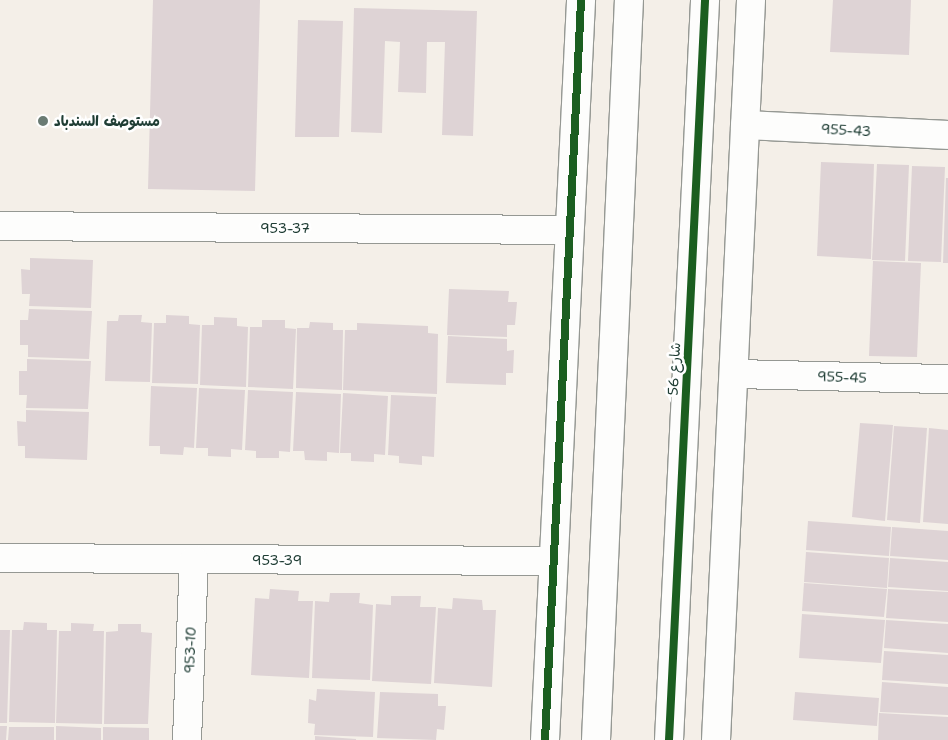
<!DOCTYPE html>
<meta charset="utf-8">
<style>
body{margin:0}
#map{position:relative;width:948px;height:740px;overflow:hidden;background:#f4efe8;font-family:"Shantell Sans","Playpen Sans Arabic",sans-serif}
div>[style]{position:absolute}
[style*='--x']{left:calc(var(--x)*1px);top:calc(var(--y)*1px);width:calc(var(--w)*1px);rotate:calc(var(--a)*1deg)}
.building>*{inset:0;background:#ded3d5}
.roads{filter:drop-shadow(1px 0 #959893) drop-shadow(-1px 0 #959893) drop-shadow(0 1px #959893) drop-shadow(0 -1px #959893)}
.minor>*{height:28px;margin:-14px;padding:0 14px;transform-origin:14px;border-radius:14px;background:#fdfdfc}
.tertiary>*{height:28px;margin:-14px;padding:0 14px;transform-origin:14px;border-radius:14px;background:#fdfdfc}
.cycleway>*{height:8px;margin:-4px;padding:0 4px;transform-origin:4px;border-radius:4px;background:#1b5e20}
.dots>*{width:14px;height:14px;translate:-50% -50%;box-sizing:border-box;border:2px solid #fff;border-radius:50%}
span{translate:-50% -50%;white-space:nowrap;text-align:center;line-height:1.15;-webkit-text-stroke:5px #fff;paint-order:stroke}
.poi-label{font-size:14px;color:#1f3d34;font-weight:700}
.left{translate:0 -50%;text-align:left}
.street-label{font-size:14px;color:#1f3d34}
</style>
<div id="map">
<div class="building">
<div style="clip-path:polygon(153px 0,260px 0,255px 191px,148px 189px)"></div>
<div style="clip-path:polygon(833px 0,911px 0,909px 55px,830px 52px)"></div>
<div style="clip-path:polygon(354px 8px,477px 11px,473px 136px,442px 135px,445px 42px,427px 42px,426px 93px,398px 92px,400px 42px,385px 41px,382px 133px,351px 132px)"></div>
<div style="clip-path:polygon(298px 20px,343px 21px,339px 137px,295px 137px)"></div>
<div style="clip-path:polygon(821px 162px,874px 164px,871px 259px,817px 256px)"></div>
<div style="clip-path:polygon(877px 164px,909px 165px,905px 261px,872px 260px)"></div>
<div style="clip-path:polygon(912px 166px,945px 167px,941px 262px,908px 261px)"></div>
<div style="clip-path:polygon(946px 178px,948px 178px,948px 263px,943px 263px)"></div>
<div style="clip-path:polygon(30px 258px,93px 260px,91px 308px,29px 306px,30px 294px,22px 294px,21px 269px,30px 270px)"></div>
<div style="clip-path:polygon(873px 261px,921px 263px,917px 357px,869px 356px)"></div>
<div style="clip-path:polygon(449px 289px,509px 291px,508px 302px,517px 302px,515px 325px,507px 325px,507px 337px,447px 335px)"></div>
<div style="clip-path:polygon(29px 309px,92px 311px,89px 359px,28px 357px,28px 345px,20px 345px,20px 320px,28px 320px)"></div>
<div style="clip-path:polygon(119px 315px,142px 315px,141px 322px,152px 323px,150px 382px,105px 381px,107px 321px,118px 321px)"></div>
<div style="clip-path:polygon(166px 315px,189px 316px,189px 324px,200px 325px,198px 384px,152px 383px,154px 323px,166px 323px)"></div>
<div style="clip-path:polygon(214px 317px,237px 318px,237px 326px,248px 327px,246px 387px,200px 385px,202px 325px,214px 325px)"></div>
<div style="clip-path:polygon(262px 320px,285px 320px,285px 328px,296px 329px,293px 389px,248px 387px,250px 327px,262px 327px)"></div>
<div style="clip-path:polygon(310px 322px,333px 323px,333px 330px,343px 330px,342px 390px,296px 388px,297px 328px,309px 328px)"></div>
<div style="clip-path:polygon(357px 323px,428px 326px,428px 333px,438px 334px,437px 394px,343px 390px,345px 330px,357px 330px)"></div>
<div style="clip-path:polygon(448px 336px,507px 339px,507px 351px,514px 350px,513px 373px,506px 373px,506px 385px,446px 383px)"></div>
<div style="clip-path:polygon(27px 359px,91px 361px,88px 409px,26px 408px,27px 395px,19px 395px,19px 371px,27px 371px)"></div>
<div style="clip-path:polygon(151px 386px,197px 388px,194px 448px,184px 447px,183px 455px,160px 454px,160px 446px,149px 446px)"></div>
<div style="clip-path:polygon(199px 388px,245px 390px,242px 450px,231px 449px,231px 457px,208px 456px,208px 448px,196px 448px)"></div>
<div style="clip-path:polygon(248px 390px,293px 392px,290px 452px,279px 451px,279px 458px,256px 458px,256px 451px,245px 450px)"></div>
<div style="clip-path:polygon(296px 392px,341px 394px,339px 453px,327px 452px,327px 461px,305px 460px,304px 451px,293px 451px)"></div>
<div style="clip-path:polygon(343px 393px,388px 396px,385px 455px,374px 454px,374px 462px,351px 461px,351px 453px,340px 453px)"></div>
<div style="clip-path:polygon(391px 395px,436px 397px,434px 457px,422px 456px,422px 465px,399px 463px,399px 456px,388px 455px)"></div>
<div style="clip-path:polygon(26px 410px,89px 412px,87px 460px,25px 458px,25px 446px,18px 446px,17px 421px,26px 422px)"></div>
<div style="clip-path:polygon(860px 423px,893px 425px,885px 521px,852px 517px)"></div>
<div style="clip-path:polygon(894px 426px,927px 428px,920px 523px,887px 520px)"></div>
<div style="clip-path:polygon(929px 428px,948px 430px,948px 524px,923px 522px)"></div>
<div style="clip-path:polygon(808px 521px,891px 527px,889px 556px,806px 550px)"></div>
<div style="clip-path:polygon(892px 527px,948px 531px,948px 560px,890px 556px)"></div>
<div style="clip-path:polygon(806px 552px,889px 558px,887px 588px,804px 582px)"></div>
<div style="clip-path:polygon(890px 558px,948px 562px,948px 591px,888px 587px)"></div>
<div style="clip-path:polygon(804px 583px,887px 589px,884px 617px,802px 611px)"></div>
<div style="clip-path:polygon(270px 589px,299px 591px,298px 601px,313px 601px,309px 678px,251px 675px,255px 598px,269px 599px)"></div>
<div style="clip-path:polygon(888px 589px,948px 592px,948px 622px,886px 618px)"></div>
<div style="clip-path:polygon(330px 593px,360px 593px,359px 603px,373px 605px,370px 680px,312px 678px,315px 601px,329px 602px)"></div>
<div style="clip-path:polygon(391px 596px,421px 596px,420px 607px,436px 607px,431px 684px,372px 681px,376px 604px,391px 605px)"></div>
<div style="clip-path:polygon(453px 598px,482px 600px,483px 610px,496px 610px,492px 687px,434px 683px,438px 608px,452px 609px)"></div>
<div style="clip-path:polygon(802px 614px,885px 620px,881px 663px,799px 658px)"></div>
<div style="clip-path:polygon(886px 620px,948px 624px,948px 653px,884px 648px)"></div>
<div style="clip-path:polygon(24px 622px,47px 623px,47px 630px,57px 630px,55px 723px,9px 722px,12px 630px,23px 630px)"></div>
<div style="clip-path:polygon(71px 623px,94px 624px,93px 631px,104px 631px,102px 724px,56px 723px,59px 631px,71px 631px)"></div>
<div style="clip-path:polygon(118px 624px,141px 624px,141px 632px,152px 633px,148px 724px,104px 724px,106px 632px,118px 631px)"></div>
<div style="clip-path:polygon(0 630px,10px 630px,7px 723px,0 723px)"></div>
<div style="clip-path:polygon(884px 651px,948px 655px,948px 684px,882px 680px)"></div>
<div style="clip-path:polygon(882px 682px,948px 687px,948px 715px,880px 712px)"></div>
<div style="clip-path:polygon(317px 689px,375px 692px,373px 737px,314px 735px,315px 724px,308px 723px,309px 699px,316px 701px)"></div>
<div style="clip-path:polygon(380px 692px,438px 694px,438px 706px,446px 706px,444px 730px,437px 729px,436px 740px,377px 738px)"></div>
<div style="clip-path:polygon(795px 692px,879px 698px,877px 726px,793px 720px)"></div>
<div style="clip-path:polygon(879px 713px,948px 717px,948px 740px,878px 740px)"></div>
<div style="clip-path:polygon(0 726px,7px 726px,6px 740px,0 740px)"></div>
<div style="clip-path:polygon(56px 726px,101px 728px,101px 740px,56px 740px)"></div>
<div style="clip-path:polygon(9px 727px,54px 727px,54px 740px,8px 740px)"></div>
<div style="clip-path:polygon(103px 727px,149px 728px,149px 740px,103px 740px)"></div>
<div style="clip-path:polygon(315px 736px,356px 739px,356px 740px,315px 740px)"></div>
</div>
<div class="roads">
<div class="minor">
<div style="--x:745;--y:125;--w:203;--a:2.8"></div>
<div style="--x:0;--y:226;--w:569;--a:0.4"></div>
<div style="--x:736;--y:374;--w:212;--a:1.4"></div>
<div style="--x:0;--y:558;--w:553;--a:0.31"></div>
<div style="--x:187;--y:740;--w:180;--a:-87.8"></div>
<div style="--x:545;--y:740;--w:741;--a:-87.21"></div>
<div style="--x:716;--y:740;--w:741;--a:-87.29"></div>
</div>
<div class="tertiary">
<div style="--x:596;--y:740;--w:741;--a:-87.45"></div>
<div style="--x:669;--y:740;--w:741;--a:-87.21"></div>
</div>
</div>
<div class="cycleway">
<div style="--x:545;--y:740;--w:741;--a:-87.21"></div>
<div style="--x:669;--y:740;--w:741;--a:-87.21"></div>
</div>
<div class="dots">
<div style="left:43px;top:121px;background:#6a7b73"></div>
</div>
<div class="poi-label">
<span class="left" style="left:54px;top:121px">مستوصف السندباد</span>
</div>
<div class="street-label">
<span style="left:846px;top:130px;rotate:3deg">955-43</span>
<span style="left:285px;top:228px">953-37</span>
<span style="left:674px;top:369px;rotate:-87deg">شارع 56</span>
<span style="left:842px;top:377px;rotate:2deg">955-45</span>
<span style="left:277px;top:560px">953-39</span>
<span style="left:190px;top:650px;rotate:-88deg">953-10</span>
</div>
</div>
